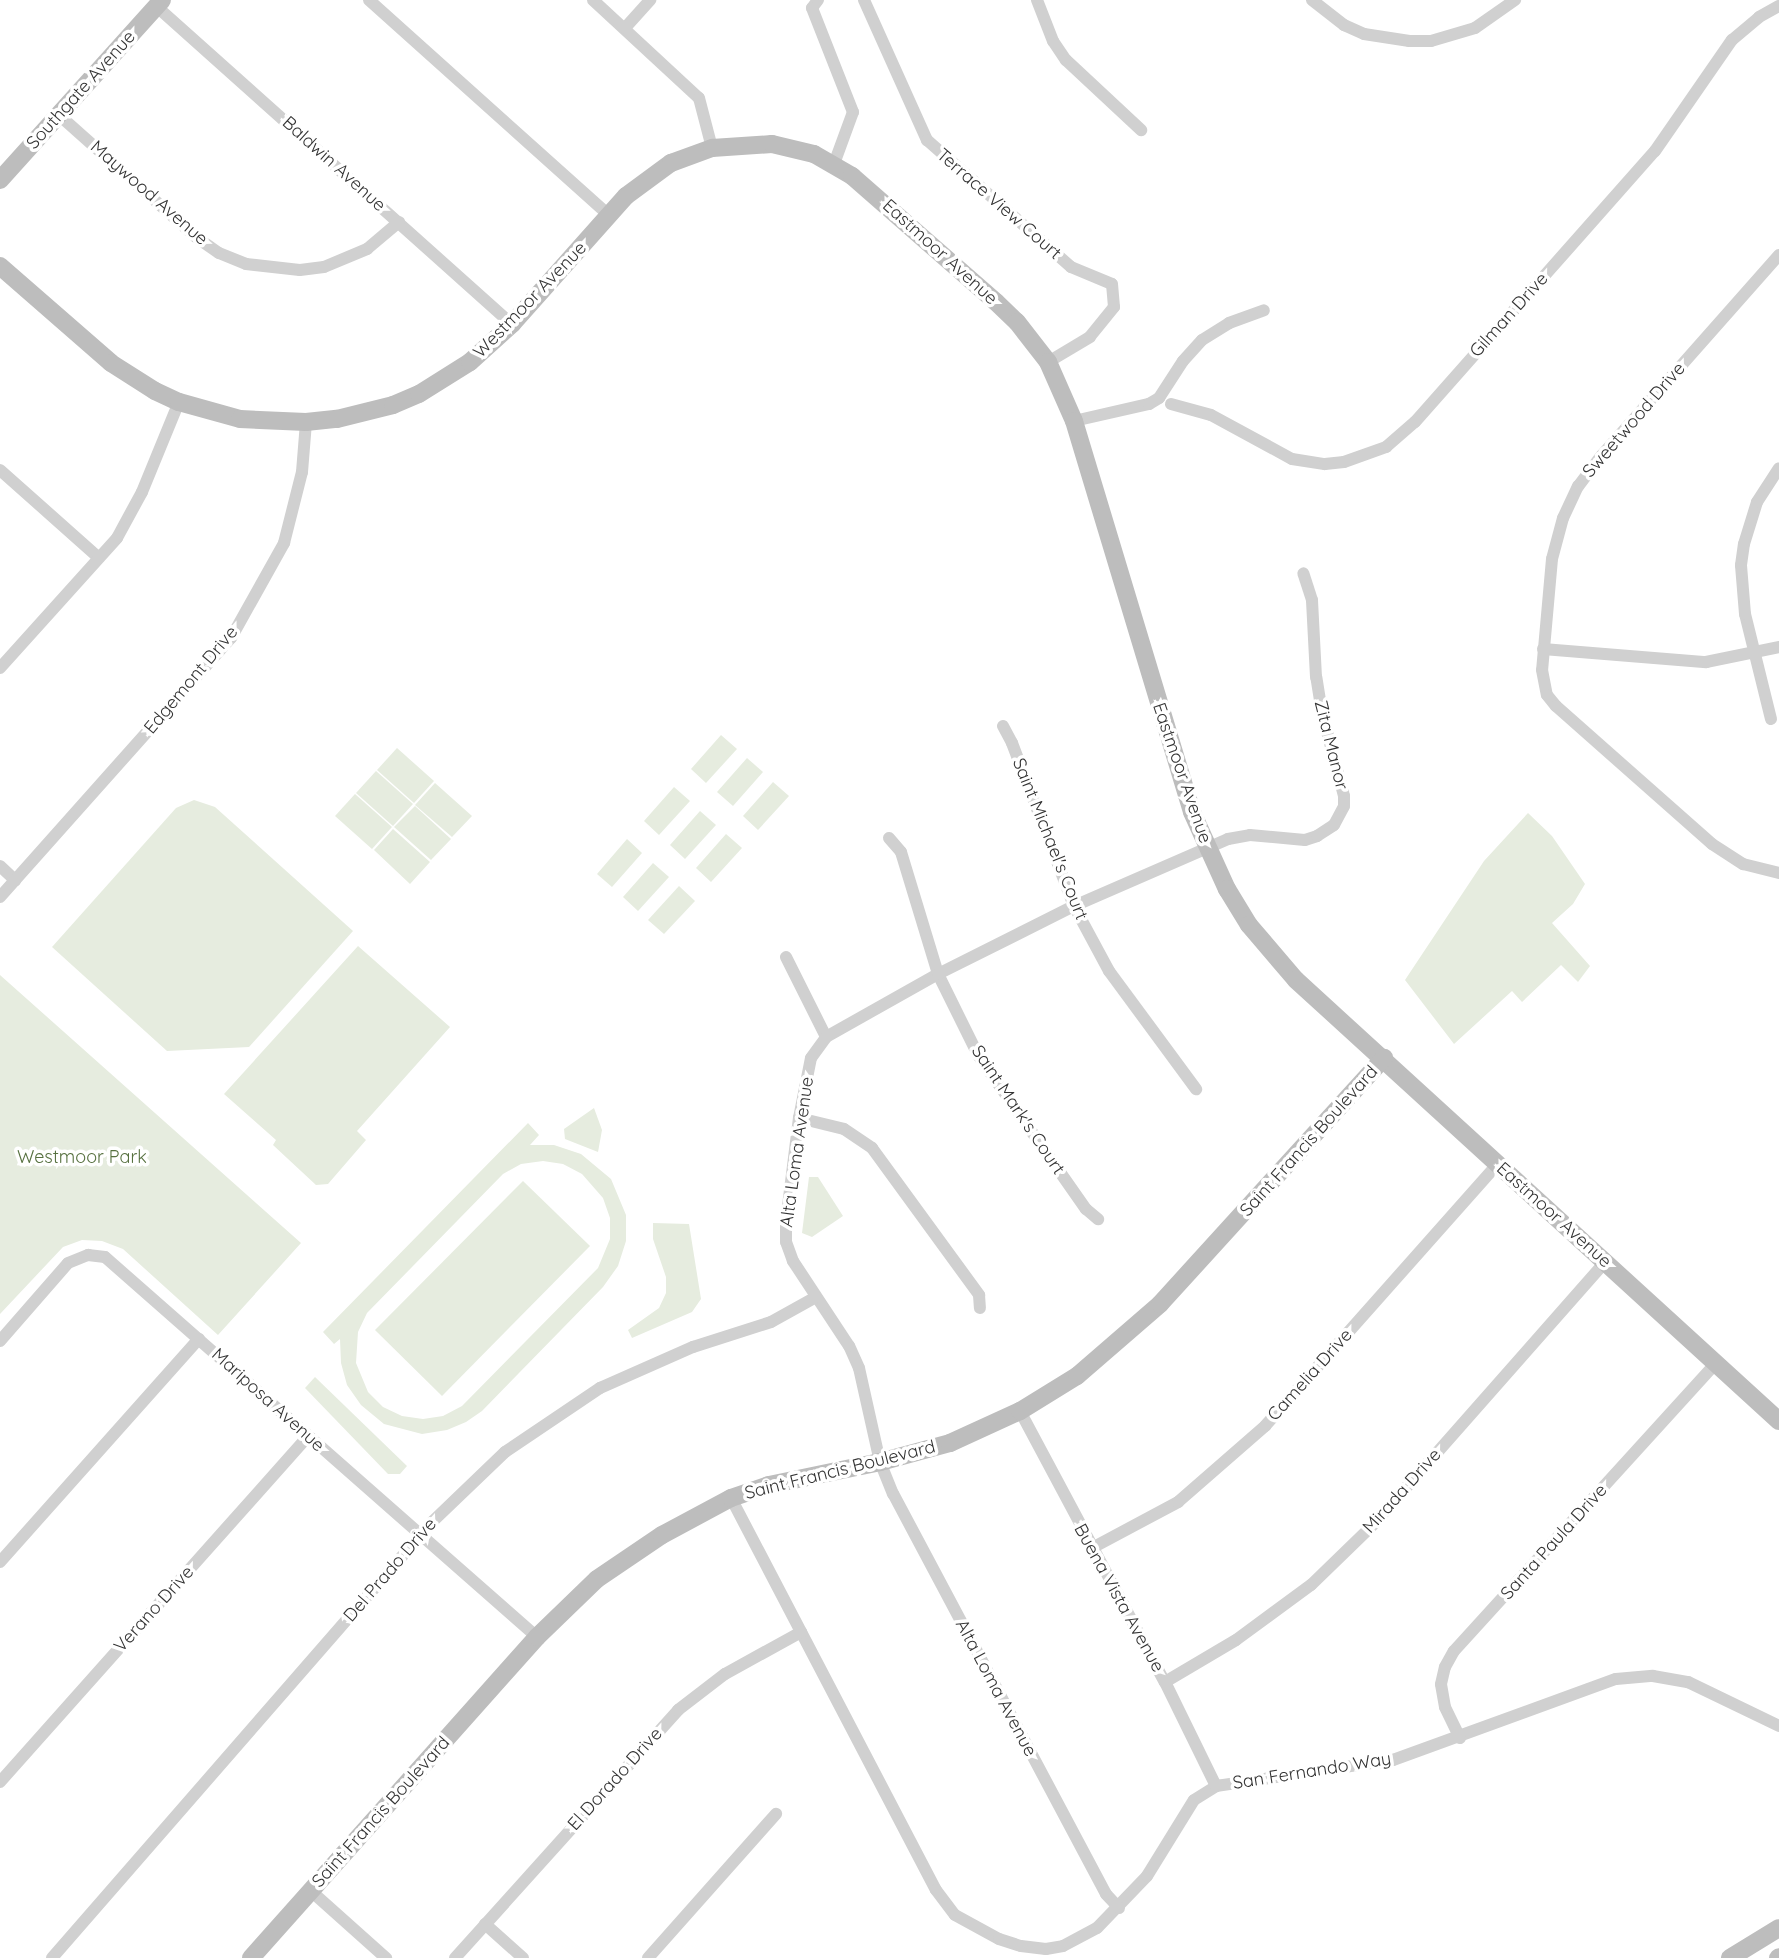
<!DOCTYPE html>
<style>
body{margin:0}
#map{position:relative;width:1779px;height:1958px;overflow:hidden;background:#fff;font-family:Quicksand,sans-serif}
div>[style]{position:absolute}
[style*='--x']{left:calc(var(--x)*1px);top:calc(var(--y)*1px);width:calc(var(--w)*1px);rotate:calc(var(--a)*1deg)}
.green>*{inset:0;background:#e6ecdf}
.street>*{height:12px;margin:-6px;padding:0 6px;transform-origin:6px;border-radius:6px;background:#d0d0d0}
.secondary>*{height:18px;margin:-9px;padding:0 9px;transform-origin:9px;border-radius:9px;background:#bdbdbd}
span{translate:-50% -50%;white-space:nowrap;text-align:center;line-height:1.15;-webkit-text-stroke:7px #fff;paint-order:stroke}
.street-label{font-size:18px;color:#333}
.park-label{font-size:18px;color:#56703f}
</style>
<div id="map">
<div class="green">
<div style="clip-path:polygon(721px 735px,737px 749px,706px 783px,691px 769px)"></div>
<div style="clip-path:polygon(397px 748px,434px 781px,414px 803px,377px 770px)"></div>
<div style="clip-path:polygon(747px 758px,763px 772px,733px 806px,717px 792px)"></div>
<div style="clip-path:polygon(376px 771px,413px 804px,393px 826px,356px 793px)"></div>
<div style="clip-path:polygon(773px 782px,789px 796px,758px 830px,743px 816px)"></div>
<div style="clip-path:polygon(435px 783px,472px 816px,452px 837px,415px 805px)"></div>
<div style="clip-path:polygon(674px 787px,690px 801px,659px 835px,644px 821px)"></div>
<div style="clip-path:polygon(355px 794px,392px 827px,372px 849px,335px 816px)"></div>
<div style="clip-path:polygon(194px 800px,215px 807px,353px 931px,249px 1047px,167px 1051px,52px 947px,176px 808px)"></div>
<div style="clip-path:polygon(415px 806px,451px 839px,431px 860px,394px 827px)"></div>
<div style="clip-path:polygon(700px 811px,716px 825px,685px 859px,670px 845px)"></div>
<div style="clip-path:polygon(1528px 813px,1552px 836px,1585px 884px,1573px 904px,1552px 923px,1590px 966px,1578px 982px,1561px 965px,1522px 1002px,1512px 991px,1454px 1044px,1405px 980px,1484px 861px)"></div>
<div style="clip-path:polygon(393px 829px,430px 862px,410px 884px,374px 850px)"></div>
<div style="clip-path:polygon(726px 834px,742px 848px,711px 882px,696px 868px)"></div>
<div style="clip-path:polygon(627px 839px,642px 853px,612px 887px,597px 874px)"></div>
<div style="clip-path:polygon(653px 863px,669px 877px,638px 911px,623px 897px)"></div>
<div style="clip-path:polygon(679px 886px,695px 901px,664px 934px,648px 920px)"></div>
<div style="clip-path:polygon(358px 946px,450px 1027px,357px 1131px,366px 1140px,328px 1184px,316px 1185px,273px 1145px,276px 1140px,224px 1094px)"></div>
<div style="clip-path:polygon(0 975px,301px 1243px,218px 1335px,123px 1249px,102px 1241px,82px 1240px,63px 1247px,0 1314px)"></div>
<div style="clip-path:polygon(594px 1108px,602px 1130px,598px 1152px,565px 1139px,564px 1129px)"></div>
<div style="clip-path:polygon(evenodd,528px 1123px,539px 1135px,530px 1145px,554px 1145px,581px 1154px,611px 1179px,626px 1215px,626px 1241px,618px 1266px,603px 1287px,482px 1411px,466px 1422px,447px 1430px,422px 1434px,384px 1424px,361px 1405px,347px 1385px,341px 1363px,340px 1339px,334px 1344px,323px 1332px,528px 1123px,543px 1161px,563px 1164px,582px 1174px,603px 1198px,610px 1218px,610px 1239px,598px 1268px,462px 1406px,443px 1416px,423px 1419px,402px 1416px,383px 1407px,368px 1392px,356px 1363px,358px 1332px,367px 1313px,503px 1174px,521px 1164px,543px 1161px)"></div>
<div style="clip-path:polygon(809px 1177px,818px 1177px,843px 1216px,812px 1237px,802px 1233px)"></div>
<div style="clip-path:polygon(523px 1181px,590px 1246px,442px 1396px,375px 1330px)"></div>
<div style="clip-path:polygon(653px 1223px,689px 1224px,701px 1299px,692px 1312px,632px 1338px,628px 1330px,659px 1308px,666px 1293px,666px 1277px,653px 1239px)"></div>
<div style="clip-path:polygon(315px 1377px,407px 1466px,400px 1474px,388px 1474px,305px 1388px)"></div>
</div>
<div class="street">
<div style="--x:369;--y:0;--w:322;--a:41.9"></div>
<div style="--x:593;--y:0;--w:144;--a:42.8"></div>
<div style="--x:699;--y:98;--w:52;--a:75.4"></div>
<div style="--x:818;--y:0;--w:10;--a:127"></div>
<div style="--x:812;--y:8;--w:112;--a:68.5"></div>
<div style="--x:853;--y:112;--w:55;--a:110.1"></div>
<div style="--x:864;--y:0;--w:154;--a:65.8"></div>
<div style="--x:927;--y:140;--w:192;--a:41.4"></div>
<div style="--x:1071;--y:267;--w:44;--a:22.5"></div>
<div style="--x:1112;--y:284;--w:23;--a:85"></div>
<div style="--x:1114;--y:307;--w:38;--a:129"></div>
<div style="--x:1090;--y:337;--w:49;--a:149.2"></div>
<div style="--x:1037;--y:0;--w:44;--a:68.7"></div>
<div style="--x:1053;--y:41;--w:23;--a:56"></div>
<div style="--x:1066;--y:60;--w:103;--a:43"></div>
<div style="--x:1312;--y:0;--w:41;--a:38"></div>
<div style="--x:1344;--y:25;--w:22;--a:24"></div>
<div style="--x:1364;--y:34;--w:46;--a:8.8"></div>
<div style="--x:1409;--y:41;--w:22;--a:0"></div>
<div style="--x:1431;--y:41;--w:46;--a:-16.5"></div>
<div style="--x:1475;--y:28;--w:49;--a:-35"></div>
<div style="--x:156;--y:6;--w:477;--a:41.8"></div>
<div style="--x:625;--y:28;--w:38;--a:-48"></div>
<div style="--x:59;--y:115;--w:183;--a:41.7"></div>
<div style="--x:196;--y:237;--w:28;--a:35"></div>
<div style="--x:219;--y:253;--w:29;--a:22"></div>
<div style="--x:246;--y:264;--w:54;--a:6.3"></div>
<div style="--x:300;--y:270;--w:24;--a:-7"></div>
<div style="--x:324;--y:267;--w:47;--a:-22.7"></div>
<div style="--x:367;--y:249;--w:42;--a:-40.2"></div>
<div style="--x:1779;--y:255;--w:268;--a:131.5"></div>
<div style="--x:1601;--y:456;--w:38;--a:127"></div>
<div style="--x:1578;--y:486;--w:35;--a:115"></div>
<div style="--x:1563;--y:518;--w:42;--a:105"></div>
<div style="--x:1552;--y:559;--w:111;--a:95.1"></div>
<div style="--x:1542;--y:670;--w:25;--a:79"></div>
<div style="--x:1547;--y:695;--w:14;--a:51"></div>
<div style="--x:1556;--y:706;--w:208;--a:41.5"></div>
<div style="--x:1712;--y:844;--w:37;--a:33"></div>
<div style="--x:1743;--y:864;--w:37;--a:14"></div>
<div style="--x:1171;--y:404;--w:41;--a:15.4"></div>
<div style="--x:1211;--y:415;--w:92;--a:28.5"></div>
<div style="--x:1292;--y:459;--w:33;--a:9"></div>
<div style="--x:1325;--y:464;--w:19;--a:-6"></div>
<div style="--x:1344;--y:462;--w:45;--a:-19.7"></div>
<div style="--x:1386;--y:447;--w:38;--a:-41"></div>
<div style="--x:1415;--y:422;--w:362;--a:-48.5"></div>
<div style="--x:1655;--y:151;--w:135;--a:-55.3"></div>
<div style="--x:1732;--y:40;--w:35;--a:-40"></div>
<div style="--x:1759;--y:17;--w:23;--a:-29"></div>
<div style="--x:1074;--y:421;--w:77;--a:-12.8"></div>
<div style="--x:1149;--y:404;--w:12;--a:-31"></div>
<div style="--x:1159;--y:398;--w:44;--a:-57"></div>
<div style="--x:1183;--y:361;--w:28;--a:-48"></div>
<div style="--x:1202;--y:340;--w:32;--a:-32"></div>
<div style="--x:1229;--y:323;--w:37;--a:-20"></div>
<div style="--x:0;--y:470;--w:132;--a:41.6"></div>
<div style="--x:1543;--y:649;--w:164;--a:4.6"></div>
<div style="--x:1706;--y:662;--w:75;--a:-11.6"></div>
<div style="--x:0;--y:668;--w:175;--a:-48"></div>
<div style="--x:117;--y:538;--w:52;--a:-61.5"></div>
<div style="--x:142;--y:492;--w:97;--a:-67.7"></div>
<div style="--x:1771;--y:719;--w:108;--a:-103.9"></div>
<div style="--x:1745;--y:614;--w:49;--a:-94.7"></div>
<div style="--x:1741;--y:565;--w:21;--a:-82"></div>
<div style="--x:1744;--y:544;--w:44;--a:-72.8"></div>
<div style="--x:1757;--y:502;--w:40;--a:-57.1"></div>
<div style="--x:1003;--y:726;--w:19;--a:62"></div>
<div style="--x:1012;--y:743;--w:174;--a:69.2"></div>
<div style="--x:1074;--y:906;--w:74;--a:61.7"></div>
<div style="--x:1109;--y:971;--w:147;--a:53.6"></div>
<div style="--x:889;--y:838;--w:18;--a:49"></div>
<div style="--x:901;--y:852;--w:127;--a:73.1"></div>
<div style="--x:938;--y:974;--w:90;--a:63.7"></div>
<div style="--x:978;--y:1055;--w:188;--a:55"></div>
<div style="--x:1086;--y:1209;--w:16;--a:40"></div>
<div style="--x:0;--y:866;--w:21;--a:43"></div>
<div style="--x:0;--y:897;--w:347;--a:-48.3"></div>
<div style="--x:231;--y:638;--w:109;--a:-60.8"></div>
<div style="--x:284;--y:543;--w:73;--a:-75.8"></div>
<div style="--x:302;--y:472;--w:50;--a:-85.4"></div>
<div style="--x:786;--y:957;--w:89;--a:63.4"></div>
<div style="--x:799;--y:1118;--w:46;--a:13.7"></div>
<div style="--x:844;--y:1129;--w:34;--a:34"></div>
<div style="--x:872;--y:1148;--w:182;--a:53.9"></div>
<div style="--x:979;--y:1295;--w:13;--a:86"></div>
<div style="--x:0;--y:1341;--w:103;--a:-48.9"></div>
<div style="--x:68;--y:1263;--w:22;--a:-22"></div>
<div style="--x:88;--y:1255;--w:17;--a:7"></div>
<div style="--x:105;--y:1257;--w:575;--a:41.34"></div>
<div style="--x:1020;--y:1411;--w:307;--a:61.9"></div>
<div style="--x:1165;--y:1682;--w:116;--a:63.9"></div>
<div style="--x:731;--y:1498;--w:442;--a:62.4"></div>
<div style="--x:936;--y:1890;--w:31;--a:53"></div>
<div style="--x:955;--y:1915;--w:50;--a:28.6"></div>
<div style="--x:999;--y:1939;--w:23;--a:18"></div>
<div style="--x:1021;--y:1946;--w:25;--a:7"></div>
<div style="--x:1046;--y:1949;--w:17;--a:-10"></div>
<div style="--x:1063;--y:1946;--w:38;--a:-28"></div>
<div style="--x:1097;--y:1928;--w:72;--a:-46.1"></div>
<div style="--x:1147;--y:1876;--w:89;--a:-58.3"></div>
<div style="--x:1194;--y:1800;--w:26;--a:-32"></div>
<div style="--x:1216;--y:1786;--w:179;--a:-8.4"></div>
<div style="--x:1393;--y:1760;--w:237;--a:-20"></div>
<div style="--x:1616;--y:1679;--w:37;--a:-5"></div>
<div style="--x:1653;--y:1676;--w:36;--a:10"></div>
<div style="--x:1688;--y:1682;--w:101;--a:25.8"></div>
<div style="--x:1092;--y:1548;--w:98;--a:-28.1"></div>
<div style="--x:1178;--y:1502;--w:116;--a:-41.1"></div>
<div style="--x:1265;--y:1426;--w:351;--a:-48.4"></div>
<div style="--x:0;--y:1562;--w:299;--a:-48.3"></div>
<div style="--x:1165;--y:1682;--w:82;--a:-30.6"></div>
<div style="--x:1236;--y:1640;--w:93;--a:-36.3"></div>
<div style="--x:1311;--y:1585;--w:89;--a:-44.1"></div>
<div style="--x:1375;--y:1523;--w:348;--a:-48.6"></div>
<div style="--x:1460;--y:1738;--w:34;--a:-116"></div>
<div style="--x:1445;--y:1707;--w:23;--a:-100"></div>
<div style="--x:1441;--y:1684;--w:17;--a:-77"></div>
<div style="--x:1445;--y:1667;--w:18;--a:-61"></div>
<div style="--x:1454;--y:1651;--w:389;--a:-47.7"></div>
<div style="--x:0;--y:1782;--w:463;--a:-48.3"></div>
<div style="--x:311;--y:1891;--w:101;--a:41.8"></div>
<div style="--x:1119;--y:1908;--w:19;--a:-133"></div>
<div style="--x:1106;--y:1894;--w:453;--a:-118"></div>
<div style="--x:893;--y:1494;--w:35;--a:-112"></div>
<div style="--x:880;--y:1462;--w:96;--a:-102.6"></div>
<div style="--x:859;--y:1368;--w:24;--a:-114"></div>
<div style="--x:849;--y:1346;--w:102;--a:-123.4"></div>
<div style="--x:793;--y:1261;--w:20;--a:-110"></div>
<div style="--x:786;--y:1242;--w:20;--a:-90"></div>
<div style="--x:786;--y:1222;--w:105;--a:-82.9"></div>
<div style="--x:799;--y:1118;--w:61;--a:-78.7"></div>
<div style="--x:811;--y:1058;--w:26;--a:-54"></div>
<div style="--x:826;--y:1037;--w:129;--a:-29.4"></div>
<div style="--x:938;--y:974;--w:152;--a:-26.6"></div>
<div style="--x:1074;--y:906;--w:168;--a:-23.5"></div>
<div style="--x:1228;--y:839;--w:22;--a:-10"></div>
<div style="--x:1250;--y:835;--w:55;--a:5.2"></div>
<div style="--x:1305;--y:840;--w:13;--a:-18"></div>
<div style="--x:1317;--y:836;--w:20;--a:-33"></div>
<div style="--x:1334;--y:825;--w:21;--a:-62"></div>
<div style="--x:1344;--y:806;--w:10;--a:-90"></div>
<div style="--x:1344;--y:796;--w:86;--a:-104.8"></div>
<div style="--x:1322;--y:713;--w:36;--a:-99"></div>
<div style="--x:1316;--y:677;--w:77;--a:-93"></div>
<div style="--x:1312;--y:600;--w:28;--a:-108"></div>
<div style="--x:485;--y:1924;--w:51;--a:41.8"></div>
<div style="--x:52;--y:1958;--w:578;--a:-48.93"></div>
<div style="--x:432;--y:1522;--w:101;--a:-43.8"></div>
<div style="--x:505;--y:1452;--w:115;--a:-34"></div>
<div style="--x:600;--y:1388;--w:102;--a:-23.8"></div>
<div style="--x:693;--y:1347;--w:82;--a:-17.8"></div>
<div style="--x:771;--y:1322;--w:51;--a:-29.1"></div>
<div style="--x:455;--y:1958;--w:334;--a:-48"></div>
<div style="--x:678;--y:1710;--w:59;--a:-37.5"></div>
<div style="--x:725;--y:1674;--w:87;--a:-28.9"></div>
<div style="--x:648;--y:1958;--w:193;--a:-48.4"></div>
</div>
<div class="secondary">
<div style="--x:0;--y:180;--w:242;--a:-48"></div>
<div style="--x:0;--y:266;--w:147;--a:41.1"></div>
<div style="--x:111;--y:363;--w:52;--a:32.5"></div>
<div style="--x:155;--y:391;--w:26;--a:25"></div>
<div style="--x:179;--y:402;--w:63;--a:15.6"></div>
<div style="--x:240;--y:419;--w:66;--a:2.6"></div>
<div style="--x:306;--y:422;--w:31;--a:-6"></div>
<div style="--x:337;--y:419;--w:58;--a:-14"></div>
<div style="--x:393;--y:405;--w:28;--a:-23"></div>
<div style="--x:419;--y:394;--w:60;--a:-32.1"></div>
<div style="--x:470;--y:362;--w:57;--a:-42.1"></div>
<div style="--x:512;--y:324;--w:171;--a:-48.3"></div>
<div style="--x:626;--y:196;--w:56;--a:-36.3"></div>
<div style="--x:671;--y:163;--w:44;--a:-20.1"></div>
<div style="--x:712;--y:148;--w:60;--a:-3.8"></div>
<div style="--x:772;--y:144;--w:43;--a:13.4"></div>
<div style="--x:814;--y:154;--w:44;--a:30.1"></div>
<div style="--x:852;--y:176;--w:191;--a:41.2"></div>
<div style="--x:996;--y:302;--w:29;--a:44"></div>
<div style="--x:1017;--y:322;--w:51;--a:52.2"></div>
<div style="--x:1048;--y:362;--w:64;--a:66.2"></div>
<div style="--x:1074;--y:421;--w:408;--a:73.2"></div>
<div style="--x:1192;--y:812;--w:85;--a:65.6"></div>
<div style="--x:1227;--y:889;--w:42;--a:58.6"></div>
<div style="--x:1249;--y:925;--w:72;--a:49.5"></div>
<div style="--x:1296;--y:980;--w:654;--a:42.4"></div>
<div style="--x:251;--y:1958;--w:430;--a:-48.3"></div>
<div style="--x:537;--y:1637;--w:83;--a:-44"></div>
<div style="--x:597;--y:1579;--w:78;--a:-34.1"></div>
<div style="--x:662;--y:1535;--w:78;--a:-28.2"></div>
<div style="--x:731;--y:1498;--w:40;--a:-18.9"></div>
<div style="--x:769;--y:1485;--w:113;--a:-11.7"></div>
<div style="--x:880;--y:1462;--w:73;--a:-15.2"></div>
<div style="--x:950;--y:1443;--w:77;--a:-24.6"></div>
<div style="--x:1020;--y:1411;--w:67;--a:-31.6"></div>
<div style="--x:1077;--y:1376;--w:110;--a:-40.9"></div>
<div style="--x:1160;--y:1304;--w:333;--a:-47.7"></div>
<div style="--x:1730;--y:1958;--w:57;--a:-31.5"></div>
<div style="--x:1778;--y:1958;--w:1;--a:-45"></div>
</div>
<div class="street-label">
<span style="left:81px;top:90px;rotate:-48deg">Southgate Avenue</span>
<span style="left:334px;top:164px;rotate:42deg">Baldwin Avenue</span>
<span style="left:149px;top:193px;rotate:41deg">Maywood Avenue</span>
<span style="left:999px;top:204px;rotate:41deg">Terrace View Court</span>
<span style="left:940px;top:252px;rotate:42deg">Eastmoor Avenue</span>
<span style="left:530px;top:300px;rotate:-46deg">Westmoor Avenue</span>
<span style="left:1509px;top:315px;rotate:-48deg">Gilman Drive</span>
<span style="left:1634px;top:420px;rotate:-49deg">Sweetwood Drive</span>
<span style="left:191px;top:680px;rotate:-50deg">Edgemont Drive</span>
<span style="left:1331px;top:745px;rotate:76deg">Zita Manor</span>
<span style="left:1182px;top:773px;rotate:71deg">Eastmoor Avenue</span>
<span style="left:1050px;top:839px;rotate:68deg">Saint Michael's Court</span>
<span style="left:1018px;top:1110px;rotate:56deg">Saint Mark's Court</span>
<span style="left:1309px;top:1141px;rotate:-48deg">Saint Francis Boulevard</span>
<span style="left:797px;top:1152px;rotate:-82deg">Alta Loma Avenue</span>
<span style="left:1554px;top:1215px;rotate:42deg">Eastmoor Avenue</span>
<span style="left:1310px;top:1375px;rotate:-48deg">Camelia Drive</span>
<span style="left:268px;top:1400px;rotate:42deg">Mariposa Avenue</span>
<span style="left:840px;top:1470px;rotate:-14deg">Saint Francis Boulevard</span>
<span style="left:1402px;top:1491px;rotate:-48deg">Mirada Drive</span>
<span style="left:1554px;top:1542px;rotate:-48deg">Santa Paula Drive</span>
<span style="left:390px;top:1570px;rotate:-49deg">Del Prado Drive</span>
<span style="left:1119px;top:1598px;rotate:61deg">Buena Vista Avenue</span>
<span style="left:154px;top:1609px;rotate:-48deg">Verano Drive</span>
<span style="left:996px;top:1688px;rotate:62deg">Alta Loma Avenue</span>
<span style="left:1312px;top:1771px;rotate:-9deg">San Fernando Way</span>
<span style="left:615px;top:1779px;rotate:-48deg">El Dorado Drive</span>
<span style="left:381px;top:1812px;rotate:-48deg">Saint Francis Boulevard</span>
</div>
<div class="park-label">
<span style="left:82px;top:1157px">Westmoor Park</span>
</div>
</div>
